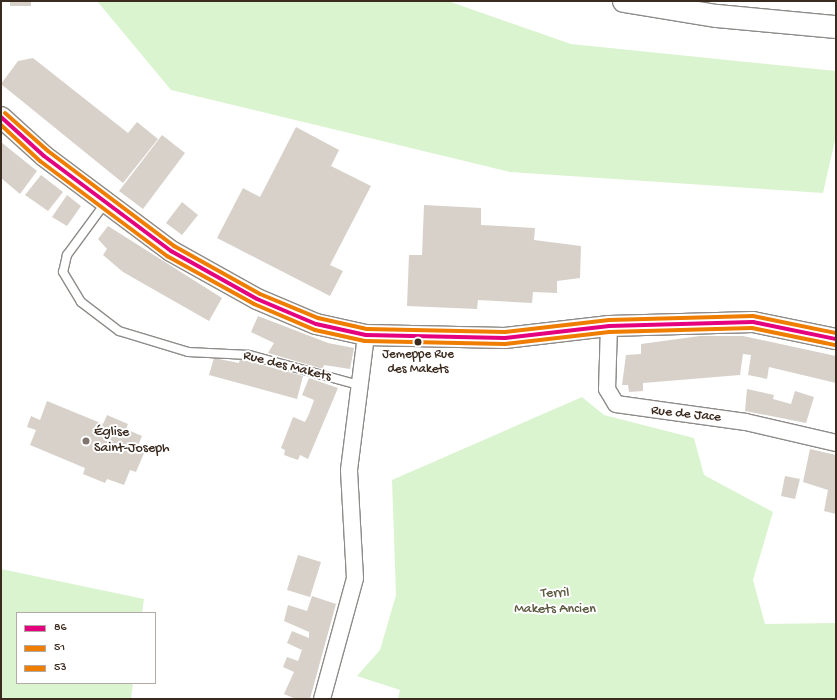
<!DOCTYPE html>
<meta charset="utf-8">
<style>
body{margin:0}
#map{position:relative;width:837px;height:700px;overflow:hidden;background:#fff;font-family:"Gochi Hand",sans-serif}
div>[style]{position:absolute}
[style*='--x']{left:calc(var(--x)*1px);top:calc(var(--y)*1px);width:calc(var(--w)*1px);rotate:calc(var(--a)*1deg)}
.green>*{inset:0;background:#dbf4d0}
.building>*{inset:0;background:#d7d1c9}
.roads{filter:drop-shadow(1px 0 #8e8b88) drop-shadow(-1px 0 #8e8b88) drop-shadow(0 1px #8e8b88) drop-shadow(0 -1px #8e8b88)}
.service>*{height:8px;margin:-4px;padding:0 4px;transform-origin:4px;border-radius:4px;background:#fff}
.minor>*{height:16px;margin:-8px;padding:0 8px;transform-origin:8px;border-radius:8px;background:#fff}
.tertiary>*{height:20px;margin:-10px;padding:0 10px;transform-origin:10px;border-radius:10px;background:#fff}
.motorway>*{height:22px;margin:-11px;padding:0 11px;transform-origin:11px;border-radius:11px;background:#fff}
.bus-1>*{height:4px;margin:-2px;padding:0 2px;transform-origin:2px;border-radius:2px;background:#e5007d}
.bus-2>*{height:4px;margin:-2px;padding:0 2px;transform-origin:2px;border-radius:2px;background:#ef7d00}
.bus-3>*{height:4px;margin:-2px;padding:0 2px;transform-origin:2px;border-radius:2px;background:#ef7d00}
.dots>*{width:11px;height:11px;translate:-50% -50%;box-sizing:border-box;border:2px solid #fff;border-radius:50%}
span{translate:-50% -50%;white-space:nowrap;text-align:center;line-height:1.15;-webkit-text-stroke:4px #fff;paint-order:stroke}
.bus-label{font-size:13px;color:#3b2a1e}
.street-label{font-size:14px;color:#3b2a1e}
.poi-label{font-size:14px;color:#3b2a1e}
.left{translate:0 -50%;text-align:left}
.park-label{font-size:14px;color:#5c5a41}
.frame{position:absolute;inset:0;border:2px solid #3b2a1e;pointer-events:none}
.legend{position:absolute;left:16px;top:612px;width:140px;height:72px;box-sizing:border-box;background:#fff;border:1px solid #b1aaa5;margin:0;padding:5px 7px;list-style:none;font-size:12px;color:#3b2a1e}
.legend li{display:flex;align-items:center;gap:8px;height:20px}
.legend b{width:20px;border:1px solid #b1aaa5}
</style>
<div id="map">
<div class="green">
<div style="clip-path:polygon(97px 1px,448px 1px,571px 44px,836px 71px,836px 136px,823px 193px,510px 172px,171px 90px)"></div>
<div style="clip-path:polygon(582px 397px,604px 415px,694px 438px,704px 475px,773px 512px,753px 580px,765px 624px,836px 623px,836px 699px,398px 699px,400px 690px,357px 676px,380px 650px,396px 595px,392px 480px)"></div>
<div style="clip-path:polygon(1px 569px,144px 599px,142px 613px,17px 613px,17px 683px,133px 683px,131px 699px,1px 699px)"></div>
</div>
<div class="building">
<div style="clip-path:polygon(10px 1px,31px 1px,31px 6px,10px 6px)"></div>
<div style="clip-path:polygon(33px 58px,128px 133px,137px 122px,158px 139px,123px 183px,1px 84px,18px 61px)"></div>
<div style="clip-path:polygon(296px 127px,339px 150px,331px 166px,371px 186px,330px 265px,343px 271px,330px 296px,217px 238px,243px 188px,260px 197px)"></div>
<div style="clip-path:polygon(162px 135px,185px 153px,143px 209px,119px 191px)"></div>
<div style="clip-path:polygon(1px 142px,37px 171px,20px 194px,1px 178px)"></div>
<div style="clip-path:polygon(41px 175px,63px 192px,48px 211px,25px 195px)"></div>
<div style="clip-path:polygon(67px 195px,81px 206px,67px 226px,52px 217px)"></div>
<div style="clip-path:polygon(182px 202px,198px 215px,182px 235px,166px 223px)"></div>
<div style="clip-path:polygon(424px 205px,481px 208px,481px 225px,535px 228px,534px 240px,581px 246px,580px 278px,557px 281px,557px 293px,533px 292px,532px 303px,478px 300px,477px 309px,407px 306px,409px 255px,422px 255px)"></div>
<div style="clip-path:polygon(108px 226px,222px 298px,209px 321px,123px 272px,103px 255px,107px 249px,98px 239px)"></div>
<div style="clip-path:polygon(258px 316px,328px 343px,354px 348px,350px 369px,324px 365px,323px 369px,268px 353px,274px 343px,251px 332px)"></div>
<div style="clip-path:polygon(700px 336px,743px 336px,836px 356px,836px 383px,769px 367px,767px 379px,748px 375px,751px 355px,743px 354px,740px 375px,643px 383px,643px 391px,629px 392px,628px 385px,622px 385px,626px 355px,641px 354px,641px 344px)"></div>
<div style="clip-path:polygon(214px 358px,239px 363px,240px 359px,303px 376px,297px 399px,209px 375px)"></div>
<div style="clip-path:polygon(309px 378px,338px 388px,308px 459px,300px 455px,298px 460px,284px 455px,285px 450px,281px 448px,293px 417px,305px 422px,309px 414px,314px 400px,302px 395px)"></div>
<div style="clip-path:polygon(747px 389px,774px 395px,773px 399px,791px 404px,795px 391px,814px 397px,806px 423px,745px 411px)"></div>
<div style="clip-path:polygon(47px 401px,103px 424px,107px 415px,128px 424px,126px 429px,142px 436px,137px 448px,145px 451px,136px 472px,130px 470px,124px 485px,107px 479px,105px 483px,83px 474px,85px 468px,30px 445px,36px 430px,27px 427px,31px 416px,40px 420px)"></div>
<div style="clip-path:polygon(810px 449px,836px 455px,836px 514px,824px 511px,828px 490px,803px 482px)"></div>
<div style="clip-path:polygon(785px 476px,800px 479px,795px 499px,781px 496px)"></div>
<div style="clip-path:polygon(298px 555px,321px 562px,310px 597px,287px 590px)"></div>
<div style="clip-path:polygon(312px 596px,336px 604px,310px 699px,296px 699px,284px 694px,294px 672px,283px 667px,287px 657px,298px 661px,302px 650px,287px 643px,292px 631px,309px 638px,309px 632px,284px 621px,288px 605px,307px 611px)"></div>
</div>
<div class="roads">
<div class="service">
<div style="--x:106;--y:202;--w:66;--a:126.3"></div>
<div style="--x:67;--y:255;--w:17;--a:103"></div>
<div style="--x:63;--y:272;--w:35;--a:59"></div>
<div style="--x:81;--y:302;--w:48;--a:37.3"></div>
<div style="--x:119;--y:331;--w:72;--a:16.9"></div>
<div style="--x:188;--y:352;--w:61;--a:2.8"></div>
<div style="--x:249;--y:355;--w:114;--a:15.3"></div>
</div>
<div class="minor">
<div style="--x:609;--y:326;--w:63;--a:91.8"></div>
<div style="--x:607;--y:389;--w:17;--a:59"></div>
<div style="--x:616;--y:404;--w:131;--a:7.9"></div>
<div style="--x:746;--y:422;--w:92;--a:13.1"></div>
<div style="--x:322;--y:699;--w:125;--a:-74.7"></div>
<div style="--x:355;--y:578;--w:108;--a:-93.2"></div>
<div style="--x:349;--y:470;--w:136;--a:-82.8"></div>
</div>
<div class="tertiary">
<div style="--x:1;--y:117;--w:58;--a:42.2"></div>
<div style="--x:44;--y:156;--w:159;--a:36.8"></div>
<div style="--x:171;--y:251;--w:98;--a:29.2"></div>
<div style="--x:257;--y:299;--w:64;--a:23"></div>
<div style="--x:316;--y:324;--w:51;--a:12.4"></div>
<div style="--x:366;--y:335;--w:139;--a:1.2"></div>
<div style="--x:505;--y:338;--w:105;--a:-6.6"></div>
<div style="--x:609;--y:326;--w:144;--a:-1.6"></div>
<div style="--x:753;--y:322;--w:85;--a:11.6"></div>
</div>
<div class="motorway">
<div style="--x:624;--y:1;--w:94;--a:9.2"></div>
<div style="--x:717;--y:16;--w:120;--a:5.3"></div>
</div>
</div>
<div class="bus-1">
<div style="--x:1;--y:117;--w:58;--a:42.2"></div>
<div style="--x:44;--y:156;--w:159;--a:36.8"></div>
<div style="--x:171;--y:251;--w:98;--a:29.2"></div>
<div style="--x:257;--y:299;--w:64;--a:23"></div>
<div style="--x:316;--y:324;--w:51;--a:12.4"></div>
<div style="--x:366;--y:335;--w:139;--a:1.2"></div>
<div style="--x:505;--y:338;--w:105;--a:-6.6"></div>
<div style="--x:609;--y:326;--w:144;--a:-1.6"></div>
<div style="--x:753;--y:322;--w:85;--a:11.6"></div>
</div>
<div class="bus-2">
<div style="--x:1;--y:125;--w:53;--a:42.7"></div>
<div style="--x:40;--y:161;--w:159;--a:36.8"></div>
<div style="--x:167;--y:256;--w:99;--a:28.9"></div>
<div style="--x:254;--y:304;--w:66;--a:23.1"></div>
<div style="--x:315;--y:330;--w:51;--a:12.4"></div>
<div style="--x:365;--y:341;--w:140;--a:1.2"></div>
<div style="--x:505;--y:344;--w:105;--a:-6.6"></div>
<div style="--x:609;--y:332;--w:143;--a:-1.6"></div>
<div style="--x:752;--y:328;--w:85;--a:11.6"></div>
</div>
<div class="bus-3">
<div style="--x:5;--y:113;--w:57;--a:41.5"></div>
<div style="--x:48;--y:151;--w:158;--a:37"></div>
<div style="--x:174;--y:246;--w:98;--a:29.2"></div>
<div style="--x:260;--y:294;--w:63;--a:22.5"></div>
<div style="--x:318;--y:318;--w:50;--a:12.7"></div>
<div style="--x:367;--y:329;--w:138;--a:1.2"></div>
<div style="--x:505;--y:332;--w:105;--a:-6.6"></div>
<div style="--x:609;--y:320;--w:144;--a:-1.6"></div>
<div style="--x:753;--y:316;--w:85;--a:11.6"></div>
</div>
<div class="dots">
<div style="left:418px;top:342px;background:#3b2a1e"></div>
<div style="left:86px;top:441px;background:#80756d"></div>
</div>
<div class="bus-label">
<span style="left:418px;top:363px">Jemeppe Rue<br>des Makets</span>
</div>
<div class="street-label">
<span style="left:287px;top:367px;rotate:14deg">Rue des Makets</span>
<span style="left:686px;top:415px;rotate:6deg">Rue de Jace</span>
</div>
<div class="poi-label">
<span class="left" style="left:94px;top:441px">Église<br>Saint-Joseph</span>
</div>
<div class="park-label">
<span style="left:555px;top:602px">Terril<br>Makets Ancien</span>
</div>
<div class="frame"></div>
<ul class="legend">
<li><b style="height:5px;background:#e5007d"></b>86</li>
<li><b style="height:5px;background:#ef7d00"></b>51</li>
<li><b style="height:5px;background:#ef7d00"></b>53</li>
</ul>
</div>
